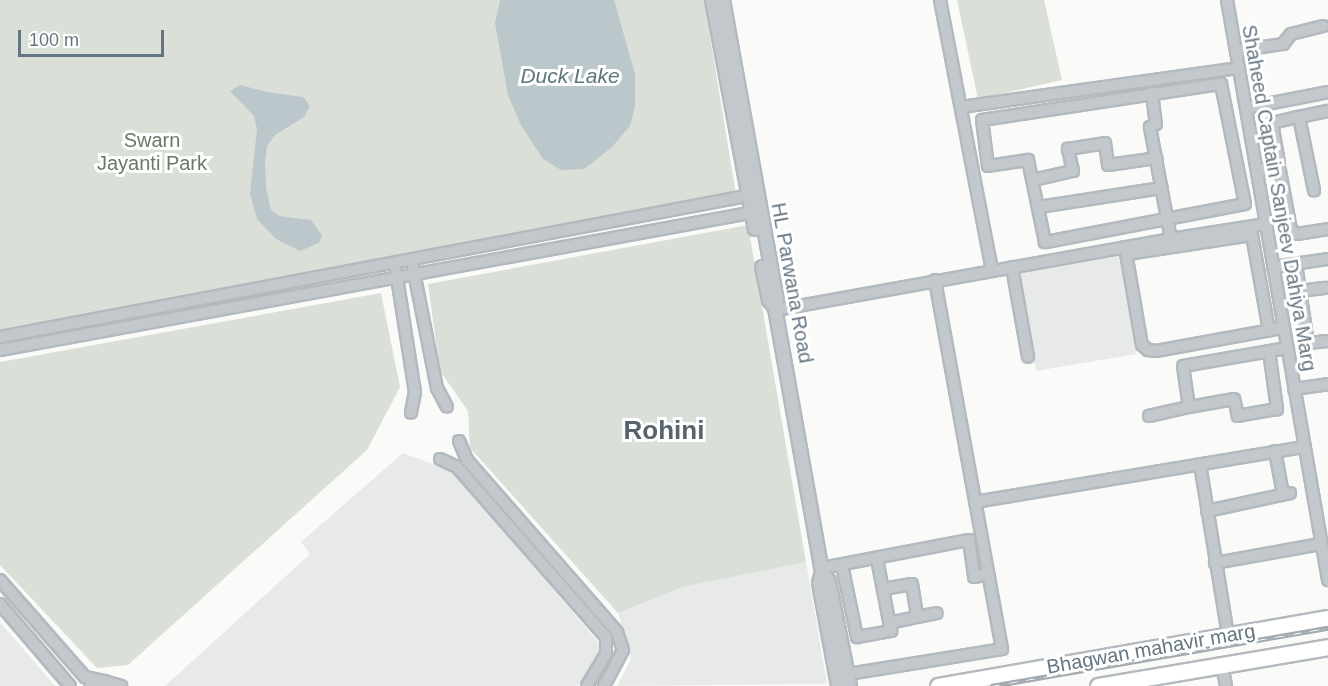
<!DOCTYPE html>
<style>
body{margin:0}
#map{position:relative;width:1328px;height:686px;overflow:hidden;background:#fafaf8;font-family:Arial,sans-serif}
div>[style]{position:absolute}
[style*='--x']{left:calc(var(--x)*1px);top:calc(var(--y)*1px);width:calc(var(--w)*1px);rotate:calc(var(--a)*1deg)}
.built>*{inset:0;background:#e8e9e9}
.green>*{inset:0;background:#dadfd7}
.water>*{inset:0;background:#bbc7cb}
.roads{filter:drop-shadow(2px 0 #b3babf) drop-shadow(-2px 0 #b3babf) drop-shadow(0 2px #b3babf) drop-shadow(0 -2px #b3babf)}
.minor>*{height:10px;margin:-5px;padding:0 5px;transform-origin:5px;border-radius:5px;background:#c3c8cc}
.tertiary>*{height:12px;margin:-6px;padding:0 6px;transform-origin:6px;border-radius:6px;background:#c3c8cc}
.secondary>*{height:15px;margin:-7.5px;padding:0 7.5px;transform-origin:7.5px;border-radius:7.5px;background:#fff}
.rail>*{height:5px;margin-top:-2.5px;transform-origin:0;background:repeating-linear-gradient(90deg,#fff 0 9px,#a2aab0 0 18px);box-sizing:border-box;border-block:2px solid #a2aab0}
span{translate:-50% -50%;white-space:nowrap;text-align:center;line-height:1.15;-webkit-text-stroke:6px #fff;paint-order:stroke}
.park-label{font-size:20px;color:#687a64}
.street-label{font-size:20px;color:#657683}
.water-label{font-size:21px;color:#60757c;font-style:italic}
.district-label{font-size:26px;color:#57646e;font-weight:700}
.scale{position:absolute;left:18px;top:30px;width:146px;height:27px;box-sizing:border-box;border:3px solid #657683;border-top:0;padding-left:8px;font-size:18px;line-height:21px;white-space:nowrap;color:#657683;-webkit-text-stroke:4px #fff;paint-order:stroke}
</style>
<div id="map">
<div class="built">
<div style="clip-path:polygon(1120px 255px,1136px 354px,1036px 371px,1020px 273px)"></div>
<div style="clip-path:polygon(403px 453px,454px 472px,602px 647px,578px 686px,165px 686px,310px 554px,301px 542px)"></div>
<div style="clip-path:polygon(806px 562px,827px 684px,617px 686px,631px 659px,618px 613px,683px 587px)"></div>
<div style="clip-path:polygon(0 622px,55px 686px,0 686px)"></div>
</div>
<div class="green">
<div style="clip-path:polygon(0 0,704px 0,737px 200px,0 333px)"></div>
<div style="clip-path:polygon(957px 0,1044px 0,1062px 80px,978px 99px)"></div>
<div style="clip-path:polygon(748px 225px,806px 562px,683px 587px,618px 613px,470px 448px,468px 411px,440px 371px,428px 284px)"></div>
<div style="clip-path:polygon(381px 293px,400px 387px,367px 450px,128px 665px,97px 668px,0 565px,0 362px)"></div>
</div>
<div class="water">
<div style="clip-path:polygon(500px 0,614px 0,635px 74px,635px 106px,630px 126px,611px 148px,584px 169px,561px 170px,543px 159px,521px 125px,508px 95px,495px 23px)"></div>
<div style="clip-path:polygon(240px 85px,267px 92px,303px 97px,310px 106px,304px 117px,275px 135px,267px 146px,265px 161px,266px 188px,271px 210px,279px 216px,311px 220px,322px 235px,319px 243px,300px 251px,276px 239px,257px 219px,250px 194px,257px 129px,254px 116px,230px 91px)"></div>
</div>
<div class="roads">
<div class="minor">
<div style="--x:940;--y:0;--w:276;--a:79.1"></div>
<div style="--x:1227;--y:0;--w:589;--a:80.12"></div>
<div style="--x:1236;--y:51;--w:48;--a:-8.5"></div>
<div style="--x:1283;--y:44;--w:13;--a:-51"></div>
<div style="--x:1291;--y:34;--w:33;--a:-14"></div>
<div style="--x:1221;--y:84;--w:122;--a:78.7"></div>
<div style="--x:1245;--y:204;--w:204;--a:169.2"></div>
<div style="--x:1045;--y:242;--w:84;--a:-101.7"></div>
<div style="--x:1028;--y:160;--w:40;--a:171.5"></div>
<div style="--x:988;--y:166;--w:46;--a:-97.4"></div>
<div style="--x:982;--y:120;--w:242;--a:-8.6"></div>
<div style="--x:1152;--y:93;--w:31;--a:83"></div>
<div style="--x:1156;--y:124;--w:7;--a:153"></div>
<div style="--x:1150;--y:127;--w:114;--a:79.4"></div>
<div style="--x:961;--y:107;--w:281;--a:-8"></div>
<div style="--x:1246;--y:108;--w:84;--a:-11"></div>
<div style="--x:1299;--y:117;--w:30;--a:-12"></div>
<div style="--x:1274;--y:167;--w:7;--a:34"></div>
<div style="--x:1280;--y:171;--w:60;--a:79.4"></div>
<div style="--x:1291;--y:230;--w:7;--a:34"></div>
<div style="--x:1297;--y:234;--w:31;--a:-9"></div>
<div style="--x:1257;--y:171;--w:17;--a:-13"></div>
<div style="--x:1274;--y:167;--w:6;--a:-39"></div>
<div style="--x:1279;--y:163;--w:41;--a:-99.9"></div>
<div style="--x:1272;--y:123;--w:28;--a:-13"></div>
<div style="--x:1299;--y:117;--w:75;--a:78.4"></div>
<div style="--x:1033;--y:180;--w:41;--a:-12.7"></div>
<div style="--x:1073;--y:171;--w:23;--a:-103"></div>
<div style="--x:1068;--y:149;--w:37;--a:-9"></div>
<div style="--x:1105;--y:143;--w:22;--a:82"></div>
<div style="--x:1108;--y:165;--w:49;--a:-8.1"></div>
<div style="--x:1039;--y:207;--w:124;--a:-8.8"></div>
<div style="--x:1125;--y:247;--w:99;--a:80.2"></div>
<div style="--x:1142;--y:345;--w:8;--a:40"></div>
<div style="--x:1148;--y:350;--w:8;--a:7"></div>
<div style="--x:1156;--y:351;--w:129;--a:-10.3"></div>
<div style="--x:1127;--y:254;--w:126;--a:-8.6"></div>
<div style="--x:1252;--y:235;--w:97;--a:79.9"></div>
<div style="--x:1296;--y:264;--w:80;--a:81.4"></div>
<div style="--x:1308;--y:343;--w:20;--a:-6"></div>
<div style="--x:413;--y:267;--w:123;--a:78.8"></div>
<div style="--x:437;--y:388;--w:21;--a:62"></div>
<div style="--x:1012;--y:267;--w:91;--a:79.9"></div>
<div style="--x:1273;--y:267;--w:56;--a:-8.3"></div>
<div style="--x:396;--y:271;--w:122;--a:81.1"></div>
<div style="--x:415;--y:392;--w:21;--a:101"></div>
<div style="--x:1300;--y:291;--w:26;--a:-7"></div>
<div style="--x:776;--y:310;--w:401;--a:-10.2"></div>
<div style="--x:1171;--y:239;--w:96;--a:-9"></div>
<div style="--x:0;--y:337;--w:770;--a:-10.7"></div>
<div style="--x:0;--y:350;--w:773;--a:-10.36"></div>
<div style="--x:1269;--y:351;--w:59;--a:82.1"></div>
<div style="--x:1277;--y:409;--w:40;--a:170"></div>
<div style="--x:1238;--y:416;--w:17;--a:-103"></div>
<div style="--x:1234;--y:399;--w:46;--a:169.9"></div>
<div style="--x:1189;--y:407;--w:41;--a:-98.3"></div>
<div style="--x:1183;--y:366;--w:106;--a:-9.8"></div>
<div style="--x:1294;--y:389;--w:34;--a:-8"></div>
<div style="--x:1149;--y:416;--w:41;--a:-12.7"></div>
<div style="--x:459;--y:441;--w:21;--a:67"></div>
<div style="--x:467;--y:460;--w:228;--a:48.9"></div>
<div style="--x:617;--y:632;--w:19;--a:72"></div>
<div style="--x:623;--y:650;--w:41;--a:117.8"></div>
<div style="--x:1275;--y:451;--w:44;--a:79.5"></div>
<div style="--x:440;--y:459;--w:19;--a:25"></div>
<div style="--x:457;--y:467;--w:226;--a:48.8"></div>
<div style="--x:606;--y:637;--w:17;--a:90"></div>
<div style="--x:606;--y:654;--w:37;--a:121"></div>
<div style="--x:1200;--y:464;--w:173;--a:80.7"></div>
<div style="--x:975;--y:502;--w:334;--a:-9.5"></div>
<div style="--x:1207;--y:511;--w:85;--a:-12.2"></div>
<div style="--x:1215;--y:563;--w:108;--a:-10.2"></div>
<div style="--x:842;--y:565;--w:74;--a:78.2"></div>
<div style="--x:857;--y:637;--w:35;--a:-10"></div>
<div style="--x:891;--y:631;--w:73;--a:-101"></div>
<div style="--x:822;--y:568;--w:150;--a:-10.8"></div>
<div style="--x:969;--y:540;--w:37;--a:82"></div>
<div style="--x:974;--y:577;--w:14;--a:-12"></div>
<div style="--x:0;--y:580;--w:129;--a:48.8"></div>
<div style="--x:85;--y:677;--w:19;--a:12"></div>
<div style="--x:883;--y:589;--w:29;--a:-10"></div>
<div style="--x:912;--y:584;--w:33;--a:81"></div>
<div style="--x:917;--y:617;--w:20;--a:-11"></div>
<div style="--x:0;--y:604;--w:108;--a:49.5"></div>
<div style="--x:889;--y:623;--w:29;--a:-12"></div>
<div style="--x:1222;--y:665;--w:21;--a:79"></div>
<div style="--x:842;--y:675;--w:162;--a:-9.2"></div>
<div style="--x:1002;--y:649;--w:375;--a:-100.3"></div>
<div style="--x:90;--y:686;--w:15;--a:-20"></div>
<div style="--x:104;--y:681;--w:18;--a:16"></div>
</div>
<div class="tertiary">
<div style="--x:712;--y:0;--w:233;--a:79.4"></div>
<div style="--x:723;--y:0;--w:304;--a:79.8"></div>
<div style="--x:777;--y:299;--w:9;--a:103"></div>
<div style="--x:775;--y:308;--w:268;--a:79.9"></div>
<div style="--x:822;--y:572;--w:11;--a:105"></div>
<div style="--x:819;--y:583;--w:105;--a:79.5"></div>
<div style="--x:762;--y:267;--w:34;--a:78"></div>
<div style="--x:769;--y:300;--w:10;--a:53"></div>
<div style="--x:822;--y:572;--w:11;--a:52"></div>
<div style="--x:829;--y:581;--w:107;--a:78.7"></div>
</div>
<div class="secondary">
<div style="--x:938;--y:686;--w:396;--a:-9.9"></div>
<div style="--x:1098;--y:686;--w:233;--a:-9.6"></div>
</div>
</div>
<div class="rail">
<div style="--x:991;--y:686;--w:342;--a:-9.8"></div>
</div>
<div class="park-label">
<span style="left:152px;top:152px">Swarn<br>Jayanti Park</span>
</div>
<div class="street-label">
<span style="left:1279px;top:198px;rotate:80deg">Shaheed Captain Sanjeev Dahiya Marg</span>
<span style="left:792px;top:283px;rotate:80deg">HL Parwana Road</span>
<span style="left:1151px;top:649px;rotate:-10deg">Bhagwan mahavir marg</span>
</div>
<div class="water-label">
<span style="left:570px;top:76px">Duck Lake</span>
</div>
<div class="district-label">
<span style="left:664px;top:431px">Rohini</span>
</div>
<div class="scale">100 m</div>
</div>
